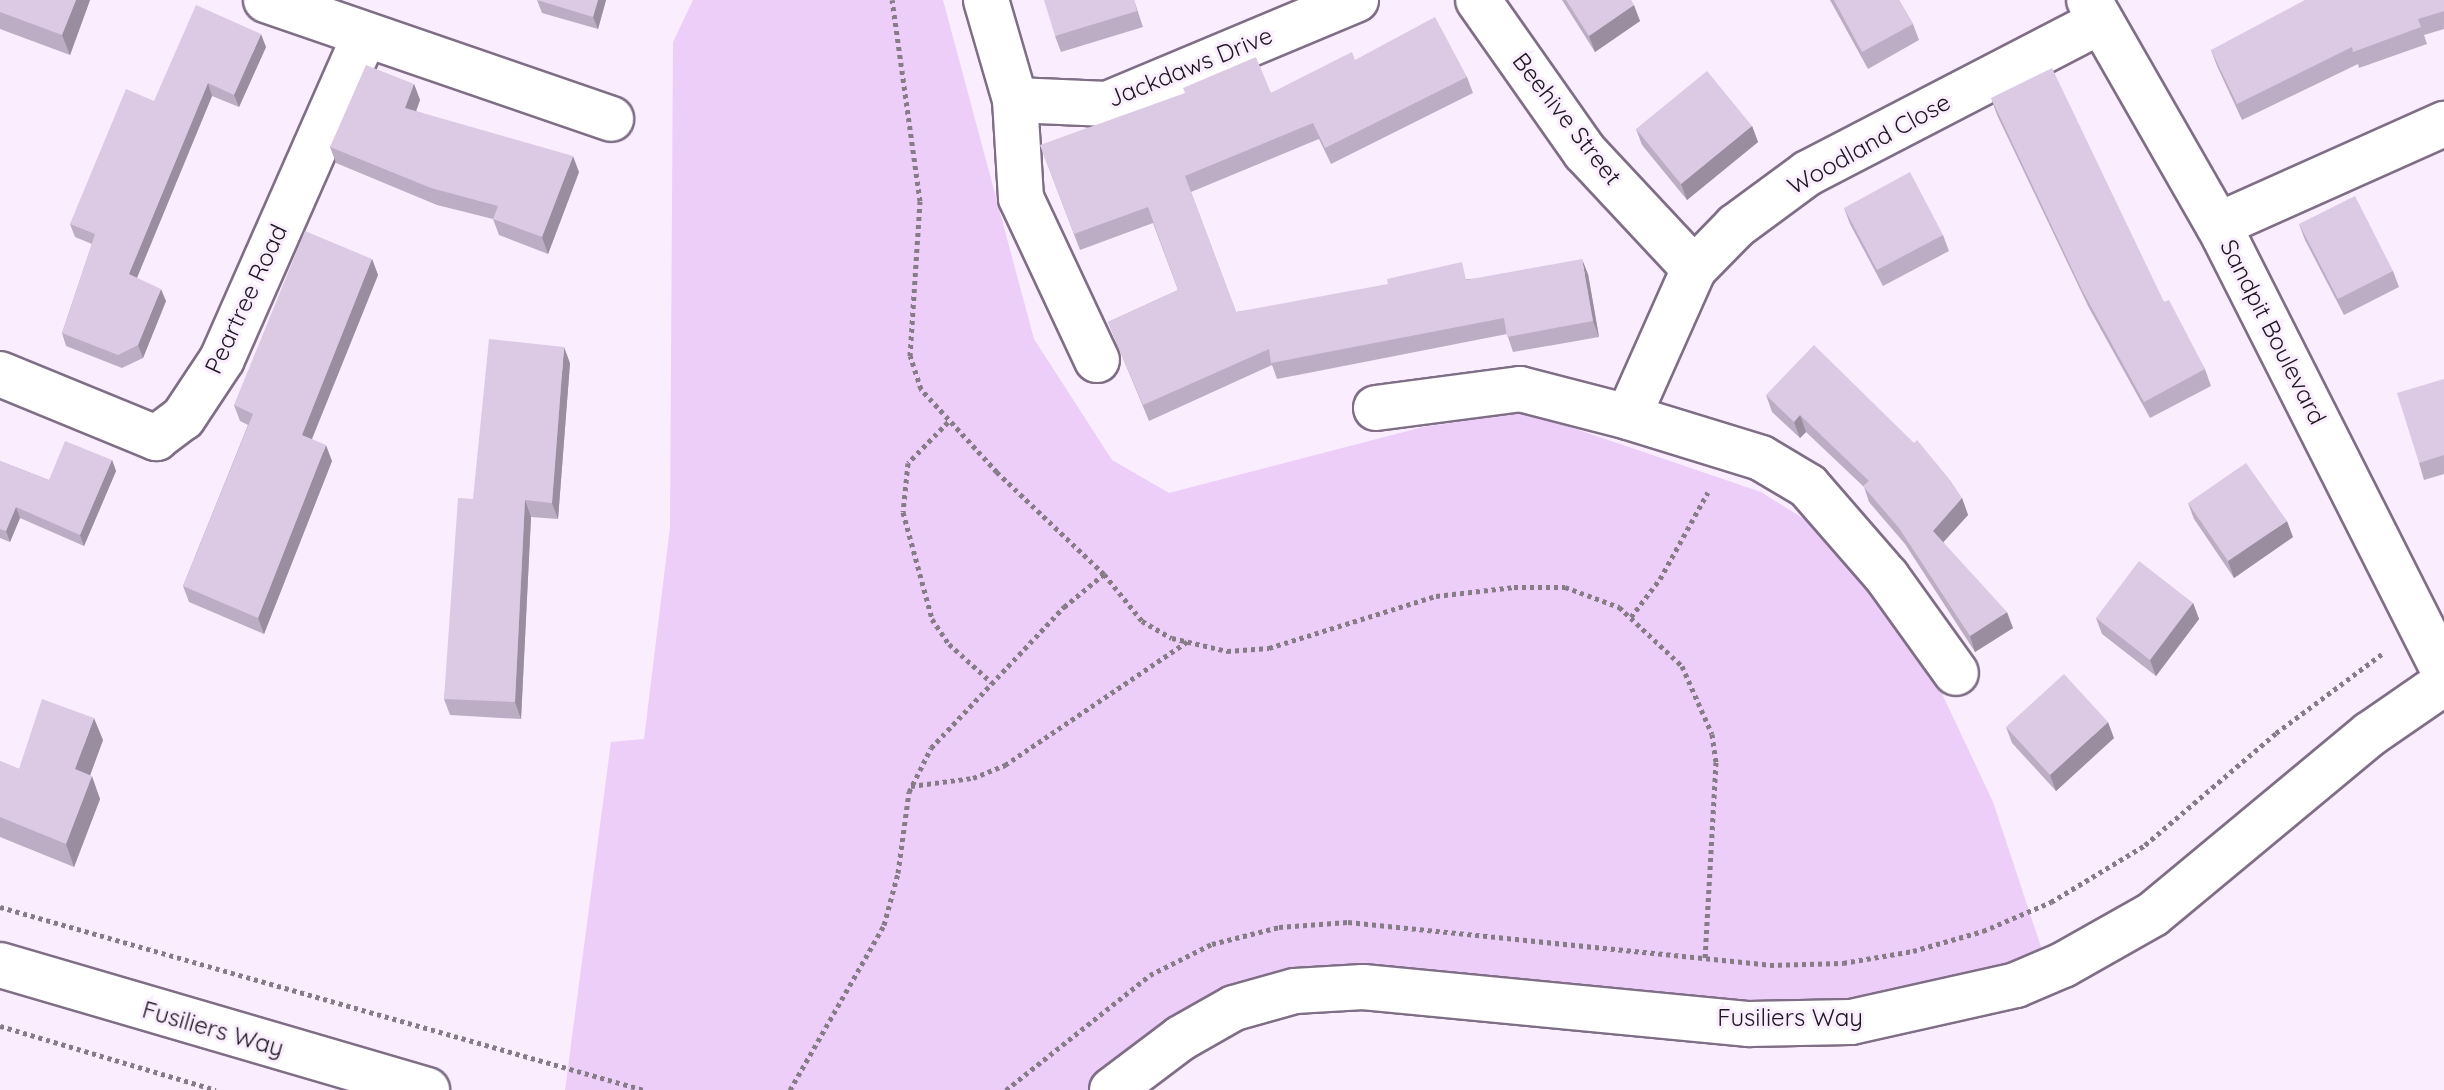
<!DOCTYPE html>
<style>
body{margin:0}
#map{position:relative;width:2444px;height:1090px;overflow:hidden;background:#f9edfe;font-family:Quicksand,sans-serif}
div>[style]{position:absolute}
[style*='--x']{left:calc(var(--x)*1px);top:calc(var(--y)*1px);width:calc(var(--w)*1px);rotate:calc(var(--a)*1deg)}
.green>*{inset:0;background:#eccef9}
.path>*{height:5px;margin-top:-2.5px;transform-origin:0;background:repeating-linear-gradient(90deg,#857c88 0 4px,transparent 0 8px)}
.roads{filter:drop-shadow(2px 0 #7f6e86) drop-shadow(-2px 0 #7f6e86) drop-shadow(0 2px #7f6e86) drop-shadow(0 -2px #7f6e86)}
.minor>*{height:44px;margin:-22px;padding:0 22px;transform-origin:22px;border-radius:22px;background:#fff}
.wall>*{inset:0;background:#bdadc4}
.shaded-wall>*{inset:0;background:#9a8da0}
.building>*{inset:0;background:#dcc9e4}
span{translate:-50% -50%;white-space:nowrap;text-align:center;line-height:1.15;-webkit-text-stroke:6px #f9edfe;paint-order:stroke}
.street-label{font-size:24px;color:#1d1720}
</style>
<div id="map">
<div class="green">
<div style="clip-path:polygon(693px 0,943px 0,1034px 339px,1112px 460px,1169px 493px,1423px 427px,1526px 412px,1761px 492px,1817px 527px,1872px 589px,1936px 681px,1993px 802px,2049px 971px,1851px 1022px,1295px 991px,1112px 1090px,565px 1090px,611px 742px,644px 739px,670px 527px,673px 42px)"></div>
</div>
<div class="path">
<div style="--x:948;--y:422;--w:57;--a:134.3"></div>
<div style="--x:908;--y:463;--w:49;--a:95.8"></div>
<div style="--x:903;--y:512;--w:111;--a:74.8"></div>
<div style="--x:932;--y:619;--w:30;--a:56"></div>
<div style="--x:949;--y:644;--w:57;--a:42.1"></div>
<div style="--x:1104;--y:574;--w:60;--a:51"></div>
<div style="--x:1142;--y:621;--w:34;--a:30"></div>
<div style="--x:1172;--y:638;--w:57;--a:13.3"></div>
<div style="--x:1227;--y:651;--w:42;--a:-4.1"></div>
<div style="--x:1269;--y:648;--w:175;--a:-17.3"></div>
<div style="--x:1436;--y:596;--w:79;--a:-6.6"></div>
<div style="--x:1514;--y:587;--w:51;--a:0"></div>
<div style="--x:1565;--y:587;--w:58;--a:20.3"></div>
<div style="--x:1619;--y:607;--w:86;--a:43.1"></div>
<div style="--x:1682;--y:666;--w:74;--a:66.2"></div>
<div style="--x:1712;--y:734;--w:28;--a:82"></div>
<div style="--x:1716;--y:762;--w:198;--a:93.2"></div>
<div style="--x:1631;--y:617;--w:48;--a:-52.7"></div>
<div style="--x:1660;--y:579;--w:99;--a:-61.1"></div>
<div style="--x:911;--y:786;--w:63;--a:-7.4"></div>
<div style="--x:973;--y:778;--w:35;--a:-22"></div>
<div style="--x:1005;--y:765;--w:220;--a:-34.1"></div>
<div style="--x:0;--y:907;--w:669;--a:15.86"></div>
<div style="--x:0;--y:1026;--w:225;--a:16.5"></div>
<div style="--x:790;--y:1090;--w:190;--a:-60.3"></div>
<div style="--x:884;--y:925;--w:54;--a:-74.9"></div>
<div style="--x:898;--y:873;--w:82;--a:-82.3"></div>
<div style="--x:909;--y:792;--w:49;--a:-63.4"></div>
<div style="--x:931;--y:748;--w:194;--a:-46.7"></div>
<div style="--x:1064;--y:607;--w:52;--a:-39.5"></div>
<div style="--x:1104;--y:574;--w:148;--a:-136.4"></div>
<div style="--x:997;--y:472;--w:113;--a:-132.5"></div>
<div style="--x:921;--y:389;--w:35;--a:-108"></div>
<div style="--x:910;--y:356;--w:155;--a:-86.3"></div>
<div style="--x:920;--y:201;--w:203;--a:-97.9"></div>
<div style="--x:1006;--y:1090;--w:184;--a:-38.6"></div>
<div style="--x:1150;--y:975;--w:69;--a:-26.6"></div>
<div style="--x:1212;--y:944;--w:69;--a:-14.2"></div>
<div style="--x:1279;--y:927;--w:69;--a:-4.1"></div>
<div style="--x:1348;--y:922;--w:424;--a:5.8"></div>
<div style="--x:1770;--y:965;--w:73;--a:-1.6"></div>
<div style="--x:1843;--y:963;--w:71;--a:-9.7"></div>
<div style="--x:1913;--y:951;--w:73;--a:-15.9"></div>
<div style="--x:1983;--y:931;--w:74;--a:-23.1"></div>
<div style="--x:2051;--y:902;--w:110;--a:-31.2"></div>
<div style="--x:2145;--y:845;--w:172;--a:-40.5"></div>
<div style="--x:2276;--y:733;--w:132;--a:-36.7"></div>
</div>
<div class="roads">
<div class="minor">
<div style="--x:266;--y:0;--w:365;--a:19"></div>
<div style="--x:986;--y:0;--w:104;--a:73.8"></div>
<div style="--x:1015;--y:100;--w:92;--a:2.5"></div>
<div style="--x:1107;--y:104;--w:270;--a:-22.7"></div>
<div style="--x:1478;--y:0;--w:186;--a:54.9"></div>
<div style="--x:1585;--y:152;--w:160;--a:47"></div>
<div style="--x:2089;--y:0;--w:272;--a:60.2"></div>
<div style="--x:2224;--y:236;--w:487;--a:63.2"></div>
<div style="--x:1015;--y:100;--w:98;--a:86.5"></div>
<div style="--x:1021;--y:198;--w:179;--a:64.9"></div>
<div style="--x:2218;--y:225;--w:248;--a:-24.1"></div>
<div style="--x:0;--y:374;--w:169;--a:22.3"></div>
<div style="--x:156;--y:438;--w:34;--a:-37"></div>
<div style="--x:183;--y:418;--w:71;--a:-56.5"></div>
<div style="--x:222;--y:359;--w:354;--a:-66.2"></div>
<div style="--x:1376;--y:408;--w:145;--a:-7.5"></div>
<div style="--x:1520;--y:389;--w:112;--a:14.5"></div>
<div style="--x:1628;--y:417;--w:162;--a:-66"></div>
<div style="--x:1694;--y:269;--w:60;--a:-45.7"></div>
<div style="--x:1736;--y:226;--w:89;--a:-36.4"></div>
<div style="--x:1808;--y:173;--w:328;--a:-27.4"></div>
<div style="--x:1628;--y:417;--w:139;--a:17.1"></div>
<div style="--x:1761;--y:458;--w:55;--a:30.8"></div>
<div style="--x:1808;--y:486;--w:121;--a:49"></div>
<div style="--x:1887;--y:577;--w:118;--a:54.3"></div>
<div style="--x:0;--y:965;--w:445;--a:16.3"></div>
<div style="--x:1112;--y:1090;--w:86;--a:-37"></div>
<div style="--x:1181;--y:1038;--w:61;--a:-29.5"></div>
<div style="--x:1234;--y:1008;--w:63;--a:-15.6"></div>
<div style="--x:1295;--y:991;--w:68;--a:-3.4"></div>
<div style="--x:1363;--y:987;--w:388;--a:5.5"></div>
<div style="--x:1749;--y:1024;--w:102;--a:-1.1"></div>
<div style="--x:1851;--y:1022;--w:169;--a:-12.6"></div>
<div style="--x:2016;--y:985;--w:51;--a:-23.1"></div>
<div style="--x:2063;--y:965;--w:103;--a:-29.5"></div>
<div style="--x:2153;--y:914;--w:282;--a:-39.7"></div>
<div style="--x:2370;--y:734;--w:90;--a:-34.6"></div>
</div>
</div>
<div class="wall">
<div style="clip-path:polygon(0 0,90px 0,70px 55px,0 29px)"></div>
<div style="clip-path:polygon(537px 0,606px 0,598px 29px,542px 13px)"></div>
<div style="clip-path:polygon(1134px 0,1143px 27px,1061px 52px,1055px 36px)"></div>
<div style="clip-path:polygon(1562px 0,1631px 0,1640px 21px,1595px 52px)"></div>
<div style="clip-path:polygon(1830px 0,1899px 0,1913px 24px,1919px 40px,1868px 69px)"></div>
<div style="clip-path:polygon(2444px 0,2444px 29px,2424px 35px,2427px 44px,2359px 68px,2358px 64px,2242px 120px,2217px 66px,2211px 50px)"></div>
<div style="clip-path:polygon(266px 47px,239px 107px,212px 96px,137px 278px,166px 301px,143px 358px,122px 368px,66px 346px,62px 333px,92px 244px,75px 237px,70px 224px,154px 101px)"></div>
<div style="clip-path:polygon(1355px 60px,1467px 77px,1473px 93px,1331px 164px,1319px 139px,1191px 192px,1236px 312px,1468px 279px,1588px 274px,1599px 337px,1513px 352px,1507px 334px,1277px 379px,1272px 365px,1149px 421px,1108px 322px,1178px 290px,1153px 223px,1080px 250px,1040px 145px,1271px 93px)"></div>
<div style="clip-path:polygon(414px 84px,420px 100px,416px 111px,579px 172px,548px 254px,499px 235px,493px 219px,437px 205px,336px 163px,330px 147px)"></div>
<div style="clip-path:polygon(1991px 98px,2164px 302px,2205px 369px,2211px 386px,2150px 418px,2089px 308px,1997px 115px)"></div>
<div style="clip-path:polygon(1752px 126px,1758px 142px,1687px 200px,1642px 145px,1636px 129px)"></div>
<div style="clip-path:polygon(1844px 208px,1943px 235px,1949px 251px,1883px 286px,1850px 224px)"></div>
<div style="clip-path:polygon(2299px 224px,2393px 271px,2399px 287px,2344px 315px,2305px 240px)"></div>
<div style="clip-path:polygon(372px 259px,378px 275px,312px 439px,332px 461px,264px 634px,189px 602px,183px 586px,248px 425px,240px 421px,234px 405px)"></div>
<div style="clip-path:polygon(570px 363px,558px 519px,531px 517px,521px 719px,450px 715px,444px 699px,473px 499px)"></div>
<div style="clip-path:polygon(2444px 379px,2444px 474px,2424px 480px,2419px 463px)"></div>
<div style="clip-path:polygon(1766px 395px,1962px 498px,1968px 515px,1943px 542px,2013px 628px,1975px 652px,1905px 544px,1869px 502px,1864px 487px,1806px 432px,1800px 438px,1772px 412px)"></div>
<div style="clip-path:polygon(112px 460px,116px 471px,84px 546px,20px 518px,10px 542px,0 538px,0 461px,49px 480px)"></div>
<div style="clip-path:polygon(2188px 503px,2293px 537px,2234px 578px,2194px 519px)"></div>
<div style="clip-path:polygon(2193px 603px,2199px 619px,2156px 676px,2102px 634px,2096px 618px)"></div>
<div style="clip-path:polygon(2006px 727px,2114px 738px,2056px 791px,2012px 743px)"></div>
<div style="clip-path:polygon(103px 740px,90px 775px,100px 799px,74px 867px,0 837px,0 761px,19px 769px)"></div>
</div>
<div class="shaded-wall">
<div style="clip-path:polygon(76px 0,90px 0,70px 55px,62px 35px)"></div>
<div style="clip-path:polygon(598px 0,606px 0,598px 29px,593px 17px)"></div>
<div style="clip-path:polygon(1634px 5px,1640px 21px,1595px 52px,1589px 36px)"></div>
<div style="clip-path:polygon(261px 34px,266px 47px,239px 107px,234px 95px)"></div>
<div style="clip-path:polygon(208px 83px,212px 96px,133px 287px,129px 274px)"></div>
<div style="clip-path:polygon(414px 84px,420px 100px,411px 125px,405px 108px)"></div>
<div style="clip-path:polygon(1752px 126px,1758px 142px,1687px 200px,1681px 184px)"></div>
<div style="clip-path:polygon(573px 156px,579px 172px,548px 254px,542px 237px)"></div>
<div style="clip-path:polygon(372px 259px,378px 275px,307px 451px,302px 435px)"></div>
<div style="clip-path:polygon(1582px 259px,1588px 274px,1599px 337px,1593px 321px)"></div>
<div style="clip-path:polygon(161px 289px,166px 301px,143px 358px,138px 345px)"></div>
<div style="clip-path:polygon(564px 347px,570px 363px,558px 519px,552px 503px)"></div>
<div style="clip-path:polygon(1800px 415px,1806px 432px,1800px 438px,1794px 422px)"></div>
<div style="clip-path:polygon(326px 445px,332px 461px,264px 634px,258px 618px)"></div>
<div style="clip-path:polygon(112px 460px,116px 471px,84px 546px,80px 535px)"></div>
<div style="clip-path:polygon(1962px 498px,1968px 515px,1939px 547px,1933px 531px)"></div>
<div style="clip-path:polygon(525px 500px,531px 517px,521px 719px,515px 702px)"></div>
<div style="clip-path:polygon(16px 507px,20px 518px,10px 542px,6px 531px)"></div>
<div style="clip-path:polygon(2287px 521px,2293px 537px,2234px 578px,2228px 561px)"></div>
<div style="clip-path:polygon(2193px 603px,2199px 619px,2156px 676px,2150px 660px)"></div>
<div style="clip-path:polygon(2007px 612px,2013px 628px,1975px 652px,1970px 636px)"></div>
<div style="clip-path:polygon(94px 718px,103px 740px,84px 792px,75px 769px)"></div>
<div style="clip-path:polygon(2108px 722px,2114px 738px,2056px 791px,2050px 775px)"></div>
<div style="clip-path:polygon(92px 776px,100px 799px,74px 867px,66px 844px)"></div>
</div>
<div class="building">
<div style="clip-path:polygon(0 0,76px 0,62px 35px,0 12px)"></div>
<div style="clip-path:polygon(537px 0,598px 0,593px 17px)"></div>
<div style="clip-path:polygon(1044px 0,1134px 0,1137px 11px,1055px 36px)"></div>
<div style="clip-path:polygon(1566px 0,1631px 0,1634px 5px,1589px 36px)"></div>
<div style="clip-path:polygon(1834px 0,1899px 0,1913px 24px,1862px 52px)"></div>
<div style="clip-path:polygon(2305px 0,2444px 0,2444px 11px,2418px 19px,2421px 27px,2353px 52px,2352px 47px,2237px 104px,2211px 50px)"></div>
<div style="clip-path:polygon(196px 5px,261px 34px,234px 95px,208px 83px,129px 274px,161px 289px,138px 345px,118px 355px,62px 333px,95px 234px,70px 224px,126px 89px,154px 101px)"></div>
<div style="clip-path:polygon(1435px 17px,1467px 77px,1325px 148px,1313px 123px,1185px 176px,1236px 312px,1388px 284px,1387px 279px,1462px 262px,1466px 280px,1582px 259px,1593px 321px,1507px 337px,1504px 318px,1271px 363px,1269px 349px,1143px 405px,1108px 322px,1178px 290px,1148px 207px,1074px 234px,1040px 145px,1185px 93px,1183px 88px,1256px 57px,1271px 93px,1352px 52px,1355px 60px)"></div>
<div style="clip-path:polygon(366px 65px,414px 84px,405px 108px,573px 156px,542px 237px,493px 219px,498px 206px,431px 188px,330px 147px)"></div>
<div style="clip-path:polygon(2052px 68px,2164px 302px,2169px 300px,2205px 369px,2144px 402px,2083px 292px,1991px 98px)"></div>
<div style="clip-path:polygon(1707px 71px,1752px 126px,1681px 184px,1636px 129px)"></div>
<div style="clip-path:polygon(1910px 172px,1943px 235px,1877px 270px,1844px 208px)"></div>
<div style="clip-path:polygon(2355px 196px,2393px 271px,2338px 299px,2299px 224px)"></div>
<div style="clip-path:polygon(305px 231px,372px 259px,302px 435px,326px 445px,258px 618px,183px 586px,253px 414px,234px 405px)"></div>
<div style="clip-path:polygon(489px 339px,564px 347px,552px 503px,525px 500px,515px 702px,444px 699px,458px 498px,473px 499px)"></div>
<div style="clip-path:polygon(1814px 345px,1914px 443px,1917px 440px,1950px 480px,1962px 498px,1933px 531px,2007px 612px,1970px 636px,1899px 528px,1863px 486px,1869px 481px,1800px 415px,1794px 422px,1766px 395px)"></div>
<div style="clip-path:polygon(2444px 379px,2444px 455px,2419px 463px,2397px 393px)"></div>
<div style="clip-path:polygon(65px 441px,112px 460px,80px 535px,16px 507px,6px 531px,0 529px,0 461px,49px 480px)"></div>
<div style="clip-path:polygon(2246px 463px,2287px 521px,2228px 561px,2188px 503px)"></div>
<div style="clip-path:polygon(2139px 561px,2193px 603px,2150px 660px,2096px 618px)"></div>
<div style="clip-path:polygon(2064px 674px,2108px 722px,2050px 775px,2006px 727px)"></div>
<div style="clip-path:polygon(42px 699px,94px 718px,75px 769px,92px 776px,66px 844px,0 817px,0 761px,19px 769px)"></div>
</div>
<div class="street-label">
<span style="left:1190px;top:67px;rotate:-22deg">Jackdaws Drive</span>
<span style="left:1567px;top:119px;rotate:52deg">Beehive Street</span>
<span style="left:1869px;top:144px;rotate:-29deg">Woodland Close</span>
<span style="left:246px;top:299px;rotate:-65deg">Peartree Road</span>
<span style="left:2273px;top:332px;rotate:63deg">Sandpit Boulevard</span>
<span style="left:1790px;top:1018px">Fusiliers Way</span>
<span style="left:213px;top:1029px;rotate:16deg">Fusiliers Way</span>
</div>
</div>
